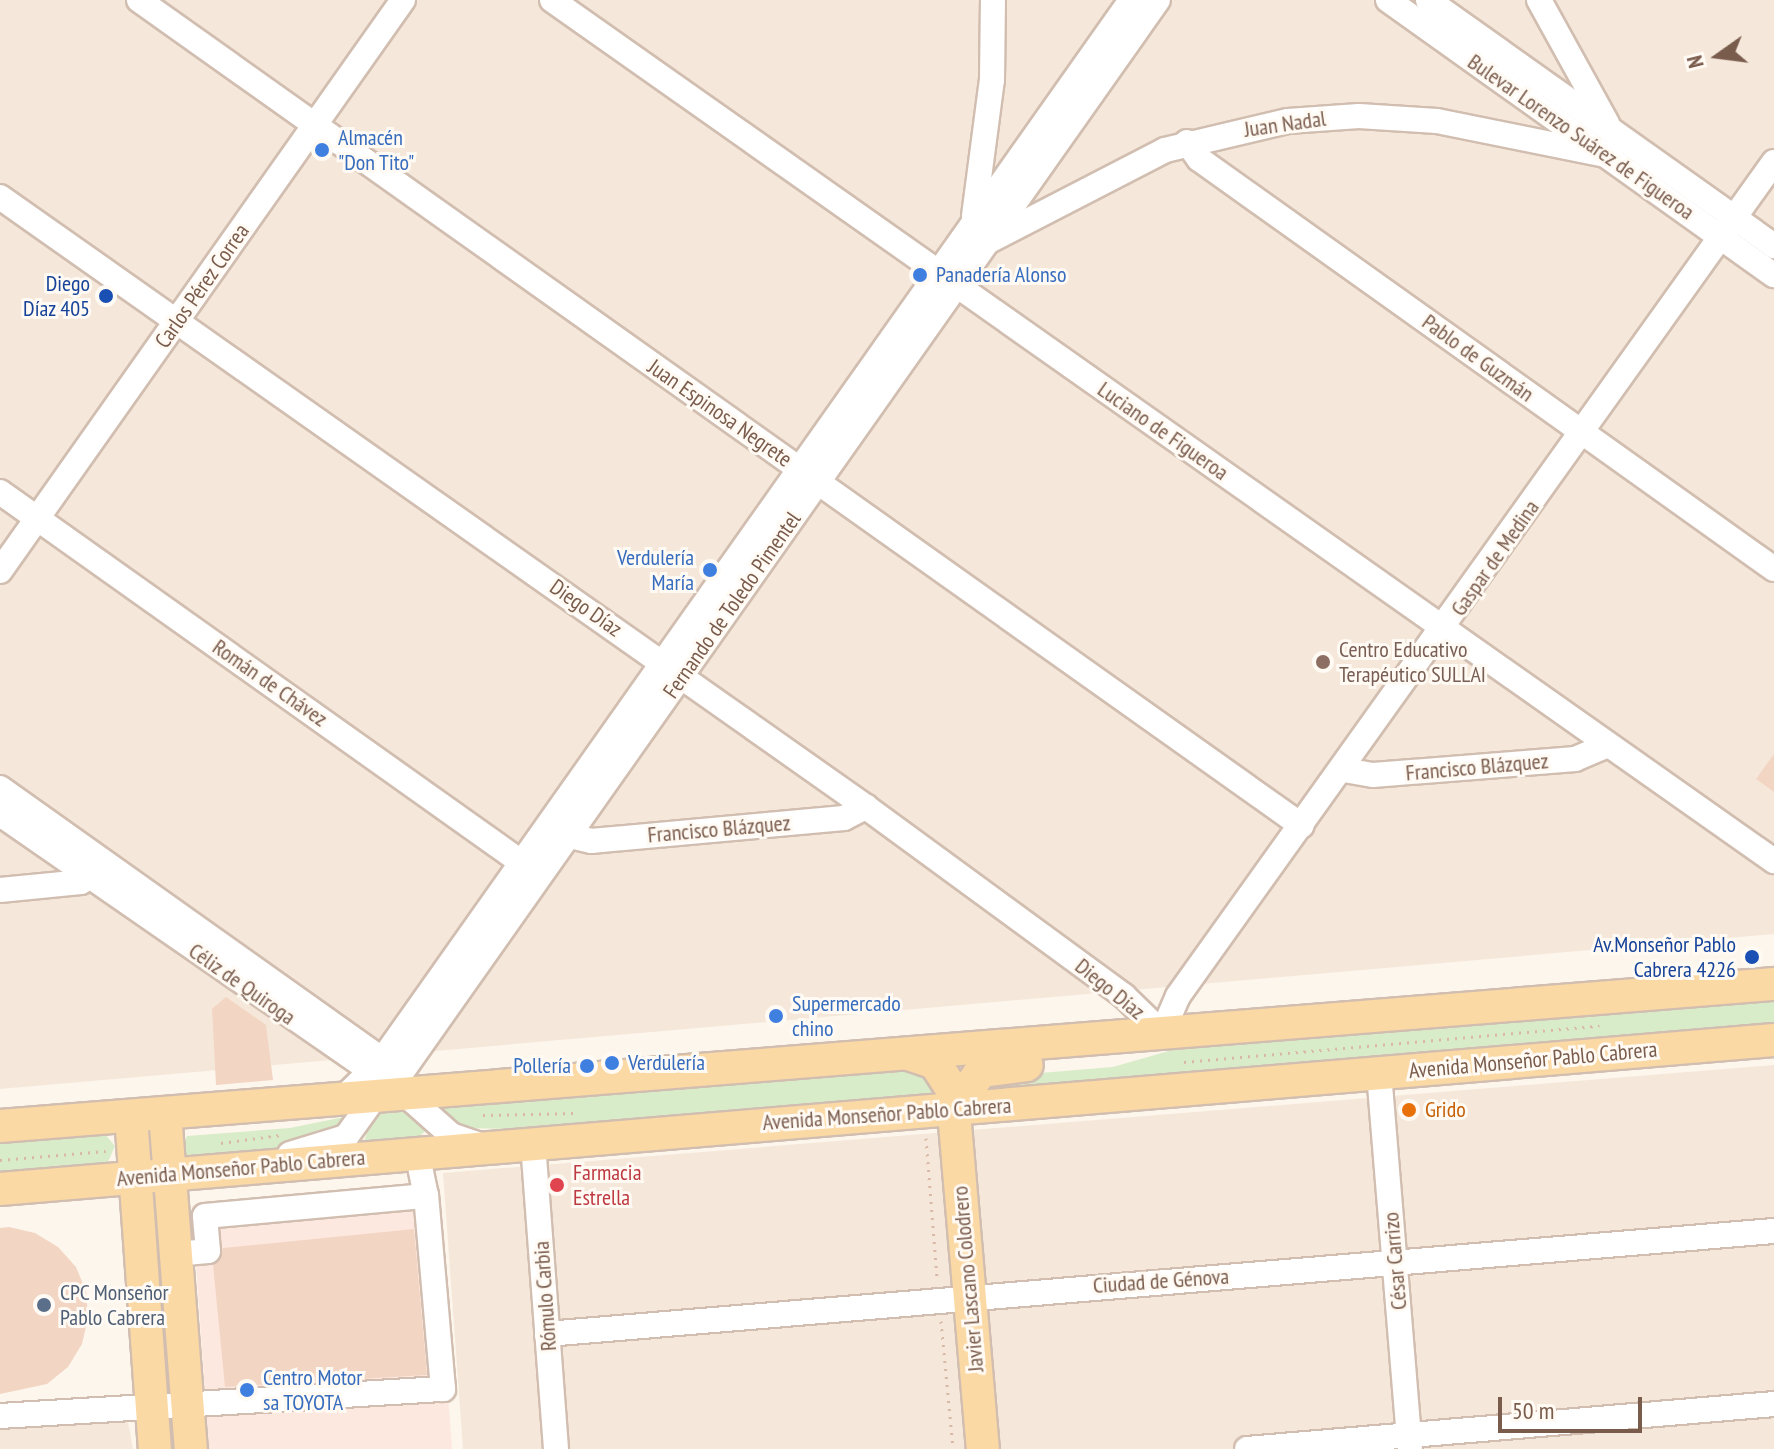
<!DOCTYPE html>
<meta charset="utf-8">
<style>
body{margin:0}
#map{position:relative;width:1774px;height:1449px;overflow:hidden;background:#fdf6ec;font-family:"PT Sans Narrow",sans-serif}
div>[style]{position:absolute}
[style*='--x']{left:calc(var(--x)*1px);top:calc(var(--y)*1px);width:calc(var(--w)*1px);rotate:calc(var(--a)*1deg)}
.residential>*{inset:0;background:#f5e8da}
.commercial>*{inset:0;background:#fde8e0}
.green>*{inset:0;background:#d8ecc9}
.building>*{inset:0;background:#f3d5c3}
.path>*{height:3px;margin-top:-1.5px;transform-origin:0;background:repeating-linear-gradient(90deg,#d9b8a5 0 2px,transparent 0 8px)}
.roads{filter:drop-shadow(2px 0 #d1beb0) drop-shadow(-2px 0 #d1beb0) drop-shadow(0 2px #d1beb0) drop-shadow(0 -2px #d1beb0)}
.minor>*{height:24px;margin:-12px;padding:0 12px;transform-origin:12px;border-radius:12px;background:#fff}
.major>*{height:32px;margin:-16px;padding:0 16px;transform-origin:16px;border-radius:16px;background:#fbd9a5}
.dots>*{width:22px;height:22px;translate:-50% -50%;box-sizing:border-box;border:4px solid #fffaf3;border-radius:50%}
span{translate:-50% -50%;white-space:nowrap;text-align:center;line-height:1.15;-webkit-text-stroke:6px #fffaf3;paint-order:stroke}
.street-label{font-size:22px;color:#7a5c4d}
.shop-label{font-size:22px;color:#366cbe}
.left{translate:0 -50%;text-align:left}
.right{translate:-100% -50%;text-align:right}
.transit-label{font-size:22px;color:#164399}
.education-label{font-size:22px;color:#785e54}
.food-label{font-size:22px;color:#c56008}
.health-label{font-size:22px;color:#be3a42}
.service-label{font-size:22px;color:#4e5e75}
.north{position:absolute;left:1678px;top:16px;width:80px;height:80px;-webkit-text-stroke:6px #fffaf3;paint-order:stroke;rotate:256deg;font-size:22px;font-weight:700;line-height:32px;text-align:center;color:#7a5c4d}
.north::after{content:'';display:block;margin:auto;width:28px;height:36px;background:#7a5c4d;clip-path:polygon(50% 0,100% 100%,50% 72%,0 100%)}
.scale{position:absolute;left:1498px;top:1397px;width:144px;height:36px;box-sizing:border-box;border:4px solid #7a5c4d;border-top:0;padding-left:10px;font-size:24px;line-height:28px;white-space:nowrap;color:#7a5c4d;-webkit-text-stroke:6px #fffaf3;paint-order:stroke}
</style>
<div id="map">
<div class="residential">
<div style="clip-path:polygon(0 0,1774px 0,1774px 934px,0 1089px)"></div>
<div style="clip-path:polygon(1774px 1065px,1774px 1449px,463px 1449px,443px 1173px)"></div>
<div style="clip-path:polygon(125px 1405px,133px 1449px,0 1449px,0 1425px)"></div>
</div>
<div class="commercial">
<div style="clip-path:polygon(432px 1182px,452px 1449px,209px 1449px,192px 1206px)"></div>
</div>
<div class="green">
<div style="clip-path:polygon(1774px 995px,1774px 1028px,988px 1090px,1005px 1076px,1113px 1067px,1186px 1046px)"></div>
<div style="clip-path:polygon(905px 1068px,925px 1074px,943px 1093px,934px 1101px,510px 1129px,462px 1128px,440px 1107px)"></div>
<div style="clip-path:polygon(405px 1110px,425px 1131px,419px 1137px,364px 1141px,374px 1114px)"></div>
<div style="clip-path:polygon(349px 1116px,343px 1128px,270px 1152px,176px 1158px,187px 1136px,290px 1128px)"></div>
<div style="clip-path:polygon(104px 1133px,115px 1146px,107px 1164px,0 1174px,0 1140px)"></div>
</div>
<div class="building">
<div style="clip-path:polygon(1774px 754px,1774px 792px,1756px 779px)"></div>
<div style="clip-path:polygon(226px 997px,266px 1025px,273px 1080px,216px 1085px,212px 1009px)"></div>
<div style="clip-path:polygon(9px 1227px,35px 1233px,58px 1247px,76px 1267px,86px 1291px,88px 1318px,82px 1344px,68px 1367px,47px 1384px,0 1394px,0 1228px)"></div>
<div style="clip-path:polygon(414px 1229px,427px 1375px,225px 1387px,213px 1265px,223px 1248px)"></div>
</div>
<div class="path">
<div style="--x:1184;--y:1062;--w:417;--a:-5"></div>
<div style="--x:483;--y:1115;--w:92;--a:-1.2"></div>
<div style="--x:926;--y:1138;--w:140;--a:85.5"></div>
<div style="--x:221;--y:1143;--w:60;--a:-7.7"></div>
<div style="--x:0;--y:1160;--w:106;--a:-4.9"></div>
<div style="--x:941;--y:1321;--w:129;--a:84.6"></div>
</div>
<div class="roads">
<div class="minor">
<div style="--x:139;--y:0;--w:1426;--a:35.38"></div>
<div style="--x:552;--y:0;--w:1495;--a:35.17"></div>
<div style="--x:1388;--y:0;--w:474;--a:35.5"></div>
<div style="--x:1428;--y:0;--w:425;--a:35.4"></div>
<div style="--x:1539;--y:0;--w:141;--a:61.1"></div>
<div style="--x:1187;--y:142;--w:21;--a:55"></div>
<div style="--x:1199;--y:159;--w:706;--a:35.49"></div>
<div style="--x:0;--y:197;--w:1059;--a:35.16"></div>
<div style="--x:866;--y:807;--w:320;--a:36.2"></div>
<div style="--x:1124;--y:996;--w:53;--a:44.2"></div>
<div style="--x:1162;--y:1033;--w:40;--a:-66.6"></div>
<div style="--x:1178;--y:996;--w:1025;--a:-54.45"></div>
<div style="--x:974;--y:216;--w:137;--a:-82.5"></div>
<div style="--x:992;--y:80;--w:80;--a:-89.3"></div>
<div style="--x:987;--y:242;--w:200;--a:-27.3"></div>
<div style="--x:1165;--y:150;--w:126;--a:-13.3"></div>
<div style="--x:1288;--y:121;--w:71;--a:-4"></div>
<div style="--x:1359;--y:116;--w:78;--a:3.7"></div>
<div style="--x:1437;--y:121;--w:177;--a:11.4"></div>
<div style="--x:0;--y:492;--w:656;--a:35.39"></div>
<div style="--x:0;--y:571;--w:699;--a:-54.79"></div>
<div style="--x:1344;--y:770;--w:29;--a:10"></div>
<div style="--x:1373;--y:775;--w:203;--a:-4.5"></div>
<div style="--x:1575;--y:759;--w:36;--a:-23"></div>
<div style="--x:0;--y:788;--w:486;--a:35.4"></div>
<div style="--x:0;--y:814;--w:494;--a:34.7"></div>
<div style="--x:406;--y:1095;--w:60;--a:41.6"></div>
<div style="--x:451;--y:1135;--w:31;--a:19"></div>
<div style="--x:570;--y:836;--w:22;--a:13"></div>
<div style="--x:591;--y:841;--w:254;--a:-5.2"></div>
<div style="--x:844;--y:818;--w:25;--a:-27"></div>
<div style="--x:0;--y:890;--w:81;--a:-5.6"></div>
<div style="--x:81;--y:882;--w:19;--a:-35"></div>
<div style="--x:1379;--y:1073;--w:377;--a:85.3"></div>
<div style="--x:340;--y:1101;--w:59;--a:-44.3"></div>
<div style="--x:382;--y:1060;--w:1298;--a:-54.75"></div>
<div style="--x:533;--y:1143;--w:307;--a:85.7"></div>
<div style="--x:290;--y:1154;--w:59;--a:-16.9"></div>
<div style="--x:346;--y:1137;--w:48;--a:-54.3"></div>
<div style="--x:374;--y:1098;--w:37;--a:-43"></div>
<div style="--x:401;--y:1073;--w:1313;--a:-54.8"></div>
<div style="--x:175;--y:1254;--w:33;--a:-5"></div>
<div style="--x:208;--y:1251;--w:35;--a:-95"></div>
<div style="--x:205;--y:1216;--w:222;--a:-5.2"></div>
<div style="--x:426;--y:1196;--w:45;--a:-101.6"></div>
<div style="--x:547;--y:1334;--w:1231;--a:-4.8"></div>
<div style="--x:0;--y:1416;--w:444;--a:-3.5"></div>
<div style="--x:443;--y:1389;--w:194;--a:-95"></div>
<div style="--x:1247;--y:1449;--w:529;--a:-4.88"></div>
</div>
<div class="major">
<div style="--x:909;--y:1054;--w:28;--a:19"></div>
<div style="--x:935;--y:1063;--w:31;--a:57"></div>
<div style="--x:952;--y:1089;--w:361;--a:85.1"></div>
<div style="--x:955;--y:1108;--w:45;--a:-54.9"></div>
<div style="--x:981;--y:1071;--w:46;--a:-7.4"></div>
<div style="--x:165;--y:1113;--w:337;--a:85.6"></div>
<div style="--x:131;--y:1116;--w:334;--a:85.9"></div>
<div style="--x:0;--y:1126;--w:1780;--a:-4.58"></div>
<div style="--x:0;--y:1189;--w:1780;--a:-4.8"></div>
</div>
</div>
<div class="dots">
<div style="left:322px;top:150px;background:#3f7fe0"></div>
<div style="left:920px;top:275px;background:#3f7fe0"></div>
<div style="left:106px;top:296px;background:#1a4fb4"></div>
<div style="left:710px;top:570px;background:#3f7fe0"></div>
<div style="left:1323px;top:662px;background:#8d6e63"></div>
<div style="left:1752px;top:957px;background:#1a4fb4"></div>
<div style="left:776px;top:1016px;background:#3f7fe0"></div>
<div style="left:612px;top:1063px;background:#3f7fe0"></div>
<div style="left:587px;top:1066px;background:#3f7fe0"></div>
<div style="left:1409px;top:1110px;background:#e8710a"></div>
<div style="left:557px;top:1185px;background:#e0444e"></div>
<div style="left:44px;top:1305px;background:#5c6f8a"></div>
<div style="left:247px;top:1390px;background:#3f7fe0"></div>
</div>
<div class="street-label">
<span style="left:1285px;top:124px;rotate:-8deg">Juan Nadal</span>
<span style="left:1581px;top:137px;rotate:35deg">Bulevar Lorenzo Suárez de Figueroa</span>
<span style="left:202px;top:286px;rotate:-55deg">Carlos Pérez Correa</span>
<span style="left:1478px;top:358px;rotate:36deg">Pablo de Guzmán</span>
<span style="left:720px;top:413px;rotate:35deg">Juan Espinosa Negrete</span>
<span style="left:1163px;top:431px;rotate:35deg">Luciano de Figueroa</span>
<span style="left:1495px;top:558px;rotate:-55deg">Gaspar de Medina</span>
<span style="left:732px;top:605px;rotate:-55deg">Fernando de Toledo Pimentel</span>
<span style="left:586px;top:608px;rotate:35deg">Diego Díaz</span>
<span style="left:270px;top:683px;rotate:35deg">Román de Chávez</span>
<span style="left:1477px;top:767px;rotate:-5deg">Francisco Blázquez</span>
<span style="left:719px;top:829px;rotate:-5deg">Francisco Blázquez</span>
<span style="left:242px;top:984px;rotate:35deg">Céliz de Quiroga</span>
<span style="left:1110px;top:989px;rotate:39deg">Diego Díaz</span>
<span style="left:1533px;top:1060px;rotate:-5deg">Avenida Monseñor Pablo Cabrera</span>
<span style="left:887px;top:1114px;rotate:-4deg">Avenida Monseñor Pablo Cabrera</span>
<span style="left:241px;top:1168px;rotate:-5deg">Avenida Monseñor Pablo Cabrera</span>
<span style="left:1395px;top:1261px;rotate:-95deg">César Carrizo</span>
<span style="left:968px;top:1279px;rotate:-95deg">Javier Lascano Colodrero</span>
<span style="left:1161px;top:1281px;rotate:-4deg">Ciudad de Génova</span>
<span style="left:545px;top:1296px;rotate:-94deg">Rómulo Carbia</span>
</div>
<div class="shop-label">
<span class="left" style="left:338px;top:150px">Almacén<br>"Don Tito"</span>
<span class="left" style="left:936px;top:275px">Panadería Alonso</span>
<span class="right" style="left:694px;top:570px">Verdulería<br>María</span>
<span class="left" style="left:792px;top:1016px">Supermercado<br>chino</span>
<span class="left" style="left:628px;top:1063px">Verdulería</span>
<span class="right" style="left:571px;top:1066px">Pollería</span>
<span class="left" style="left:263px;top:1390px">Centro Motor<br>sa TOYOTA</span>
</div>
<div class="transit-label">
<span class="right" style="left:90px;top:296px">Diego<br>Díaz 405</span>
<span class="right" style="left:1736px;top:957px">Av.Monseñor Pablo<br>Cabrera 4226</span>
</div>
<div class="education-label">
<span class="left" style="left:1339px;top:662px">Centro Educativo<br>Terapéutico SULLAI</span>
</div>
<div class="food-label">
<span class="left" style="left:1425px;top:1110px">Grido</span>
</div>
<div class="health-label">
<span class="left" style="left:573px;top:1185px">Farmacia<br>Estrella</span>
</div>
<div class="service-label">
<span class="left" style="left:60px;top:1305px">CPC Monseñor<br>Pablo Cabrera</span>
</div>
<div class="north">N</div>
<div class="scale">50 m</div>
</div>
